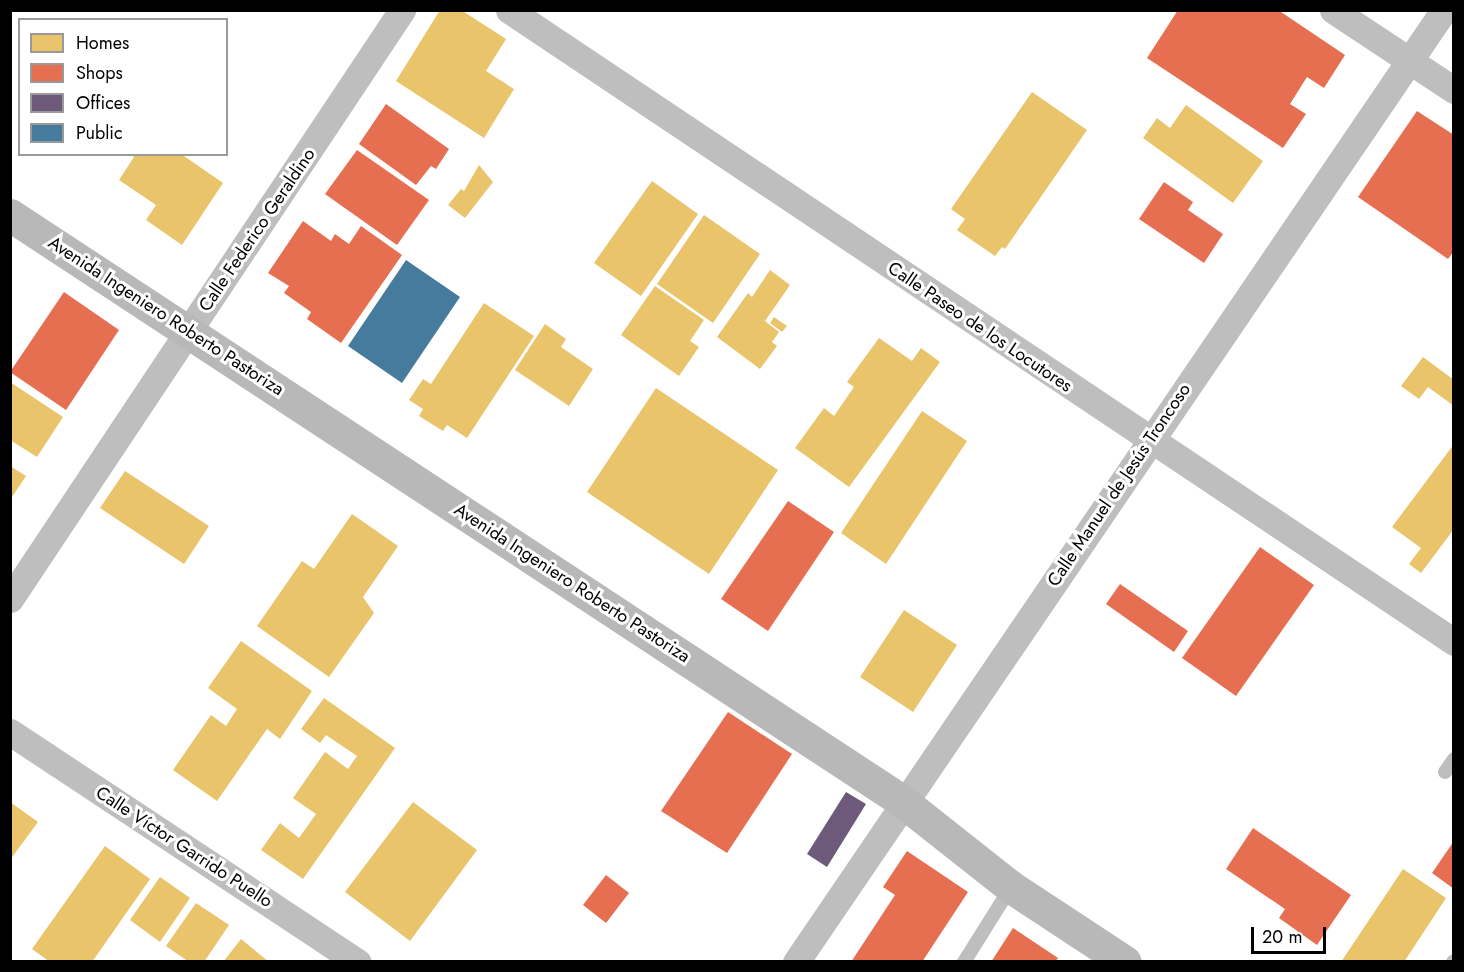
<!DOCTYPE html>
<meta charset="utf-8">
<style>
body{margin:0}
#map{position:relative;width:1464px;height:972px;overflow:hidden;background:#fff;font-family:Jost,sans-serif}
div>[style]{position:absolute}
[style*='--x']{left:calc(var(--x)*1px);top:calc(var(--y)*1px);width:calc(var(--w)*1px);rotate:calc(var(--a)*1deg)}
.homes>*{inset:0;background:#e9c46a}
.shops>*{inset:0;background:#e76f51}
.offices>*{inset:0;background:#6d597a}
.public>*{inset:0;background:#457b9d}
.lane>*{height:14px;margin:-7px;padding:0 7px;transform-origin:7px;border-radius:7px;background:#bebebe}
.street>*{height:27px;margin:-13.5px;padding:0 13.5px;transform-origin:13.5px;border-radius:13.5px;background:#bebebe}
.secondary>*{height:33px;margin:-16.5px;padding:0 16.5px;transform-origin:16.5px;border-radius:16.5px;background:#b8b8b8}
span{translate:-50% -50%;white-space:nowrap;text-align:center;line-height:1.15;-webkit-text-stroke:6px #fff;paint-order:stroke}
.street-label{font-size:18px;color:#000}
.frame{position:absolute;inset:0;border:12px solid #000;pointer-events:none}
.legend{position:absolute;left:18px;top:18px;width:210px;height:138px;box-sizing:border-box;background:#fff;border:2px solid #999;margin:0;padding:8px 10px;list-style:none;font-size:18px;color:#000}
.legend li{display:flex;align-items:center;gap:12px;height:30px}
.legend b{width:30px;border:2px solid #999}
.scale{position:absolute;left:1251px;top:927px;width:75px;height:27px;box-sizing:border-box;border:3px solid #000;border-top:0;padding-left:8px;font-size:18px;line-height:21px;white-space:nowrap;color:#000;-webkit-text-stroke:4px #fff;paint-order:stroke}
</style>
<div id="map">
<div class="homes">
<div style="clip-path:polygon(440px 10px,461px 10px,506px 39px,486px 71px,514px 89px,484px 138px,396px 81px)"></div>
<div style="clip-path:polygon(1032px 92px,1087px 130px,1005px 249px,1002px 247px,995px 256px,957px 230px,965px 219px,951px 209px)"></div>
<div style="clip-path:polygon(1186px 105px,1263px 161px,1233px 203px,1143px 138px,1157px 118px,1170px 128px)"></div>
<div style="clip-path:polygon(130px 154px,181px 154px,223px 183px,182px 245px,146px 220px,156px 205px,119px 180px,134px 157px)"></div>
<div style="clip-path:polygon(479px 165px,493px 182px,465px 218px,448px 205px,461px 189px,464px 191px)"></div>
<div style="clip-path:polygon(652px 181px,698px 214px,641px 296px,594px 263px)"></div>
<div style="clip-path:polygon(704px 215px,760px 254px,713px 323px,657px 284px)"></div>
<div style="clip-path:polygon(770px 270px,790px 285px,765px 321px,779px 332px,772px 342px,777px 346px,760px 369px,717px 337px,748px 293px,752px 297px)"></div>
<div style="clip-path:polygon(655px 286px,704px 320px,690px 341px,699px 347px,679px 376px,621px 335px)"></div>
<div style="clip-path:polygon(484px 303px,534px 336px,467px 438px,447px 425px,443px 431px,419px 416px,423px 409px,409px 400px,423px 379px,431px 384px)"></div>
<div style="clip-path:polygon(774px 317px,787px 326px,782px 332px,770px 323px)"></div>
<div style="clip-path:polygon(545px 324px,566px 339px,561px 347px,593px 369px,569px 406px,515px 370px)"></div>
<div style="clip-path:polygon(879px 338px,912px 361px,921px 348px,940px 362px,849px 487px,795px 448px,824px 408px,834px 416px,854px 387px,847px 382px)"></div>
<div style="clip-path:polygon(1423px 357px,1454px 380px,1454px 406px,1428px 387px,1419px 399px,1401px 386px)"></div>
<div style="clip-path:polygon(10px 382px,63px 417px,37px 457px,10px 440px)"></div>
<div style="clip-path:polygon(656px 388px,778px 470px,709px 574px,587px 492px)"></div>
<div style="clip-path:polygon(922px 411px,967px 441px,886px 564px,841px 533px)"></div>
<div style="clip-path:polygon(1454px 444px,1454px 529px,1421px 573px,1409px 564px,1421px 548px,1392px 527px)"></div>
<div style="clip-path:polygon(10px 466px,26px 476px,10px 500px)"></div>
<div style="clip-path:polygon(125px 471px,209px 526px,184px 564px,100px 508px)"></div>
<div style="clip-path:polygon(352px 514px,398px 546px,363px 597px,374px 613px,329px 677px,257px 626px,302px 561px,314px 569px)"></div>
<div style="clip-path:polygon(904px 610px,957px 645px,913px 712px,860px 677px)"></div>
<div style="clip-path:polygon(241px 641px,312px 691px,280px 739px,267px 729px,217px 801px,173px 770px,211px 715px,226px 726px,237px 709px,208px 688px)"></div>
<div style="clip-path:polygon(324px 698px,395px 748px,303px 879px,261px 850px,280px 823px,299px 838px,316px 814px,293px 798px,325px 752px,348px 769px,357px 756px,326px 735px,320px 743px,301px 729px)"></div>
<div style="clip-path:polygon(10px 802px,38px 822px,10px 860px)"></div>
<div style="clip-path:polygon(413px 802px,477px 850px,410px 941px,345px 892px)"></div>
<div style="clip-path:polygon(105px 846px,150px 879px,92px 962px,50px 962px,32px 949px)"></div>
<div style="clip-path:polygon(1403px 869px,1446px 898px,1404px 962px,1341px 962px)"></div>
<div style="clip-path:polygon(160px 877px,190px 898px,160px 942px,130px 920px)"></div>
<div style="clip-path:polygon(196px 903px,229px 925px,204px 962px,189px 962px,166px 946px)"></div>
<div style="clip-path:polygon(241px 939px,269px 962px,223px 962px)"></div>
</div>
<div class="shops">
<div style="clip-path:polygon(1178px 10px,1278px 10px,1345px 55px,1324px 88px,1307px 77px,1290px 104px,1306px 114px,1283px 148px,1147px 58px)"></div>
<div style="clip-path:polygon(386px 104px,449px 149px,436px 169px,431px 166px,416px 185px,359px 144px)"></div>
<div style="clip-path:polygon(1417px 111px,1454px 135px,1454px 251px,1448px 259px,1358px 197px)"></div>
<div style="clip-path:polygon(357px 150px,429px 200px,397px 245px,325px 194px)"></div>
<div style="clip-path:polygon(1164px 182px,1193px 202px,1188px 210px,1223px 234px,1204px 263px,1139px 219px)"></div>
<div style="clip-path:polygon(303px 221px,331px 241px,335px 234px,349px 244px,361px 226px,402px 255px,341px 343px,307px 319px,311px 312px,284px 293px,289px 286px,268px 273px)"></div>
<div style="clip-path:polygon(64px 292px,119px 330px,66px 410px,10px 372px)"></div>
<div style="clip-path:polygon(788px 501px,834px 532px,768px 631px,721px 599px)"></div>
<div style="clip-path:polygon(1260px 547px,1314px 585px,1236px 696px,1182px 658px)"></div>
<div style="clip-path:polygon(1120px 584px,1188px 631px,1174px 652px,1106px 604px)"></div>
<div style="clip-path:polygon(728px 712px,792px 754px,727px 853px,661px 811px)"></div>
<div style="clip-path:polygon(1253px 828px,1351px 895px,1317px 945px,1279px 918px,1285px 909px,1226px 869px)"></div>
<div style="clip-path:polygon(1454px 841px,1454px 889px,1432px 873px)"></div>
<div style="clip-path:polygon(907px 851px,968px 892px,922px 962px,851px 962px,895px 895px,883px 887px)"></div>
<div style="clip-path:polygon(606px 875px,629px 893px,606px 923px,583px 905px)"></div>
<div style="clip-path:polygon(1013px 928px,1058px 958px,1055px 962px,991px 962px)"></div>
</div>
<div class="offices">
<div style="clip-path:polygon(846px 792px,866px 804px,827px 867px,807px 854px)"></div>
</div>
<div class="public">
<div style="clip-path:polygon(406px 260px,460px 297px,402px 383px,348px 346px)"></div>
</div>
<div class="lane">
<div style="--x:1445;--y:772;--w:16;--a:-55"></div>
<div style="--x:964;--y:962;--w:89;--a:-57.9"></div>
<div style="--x:1453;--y:962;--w:1;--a:-45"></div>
</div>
<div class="street">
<div style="--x:509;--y:10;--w:1137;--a:33.77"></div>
<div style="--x:1333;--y:10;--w:145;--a:33.5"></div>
<div style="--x:10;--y:599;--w:708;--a:-56.35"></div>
<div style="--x:10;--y:732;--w:417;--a:33.5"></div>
<div style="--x:796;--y:962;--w:1152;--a:-55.76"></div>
</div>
<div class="secondary">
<div style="--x:10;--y:215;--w:1067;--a:33.3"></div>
<div style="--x:902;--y:801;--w:139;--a:38.3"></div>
<div style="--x:1011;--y:887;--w:136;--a:33.3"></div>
</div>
<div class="street-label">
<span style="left:257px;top:230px;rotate:-56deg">Calle Federico Geraldino</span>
<span style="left:166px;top:316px;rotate:33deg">Avenida Ingeniero Roberto Pastoriza</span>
<span style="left:980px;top:327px;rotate:34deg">Calle Paseo de los Locutores</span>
<span style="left:1119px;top:485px;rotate:-56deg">Calle Manuel de Jesús Troncoso</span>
<span style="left:572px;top:583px;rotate:33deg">Avenida Ingeniero Roberto Pastoriza</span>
<span style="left:184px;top:847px;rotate:33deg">Calle Víctor Garrido Puello</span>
</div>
<div class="frame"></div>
<ul class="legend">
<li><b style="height:16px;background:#e9c46a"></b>Homes</li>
<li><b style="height:16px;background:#e76f51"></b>Shops</li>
<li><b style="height:16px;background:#6d597a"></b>Offices</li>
<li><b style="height:16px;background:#457b9d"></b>Public</li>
</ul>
<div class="scale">20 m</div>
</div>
